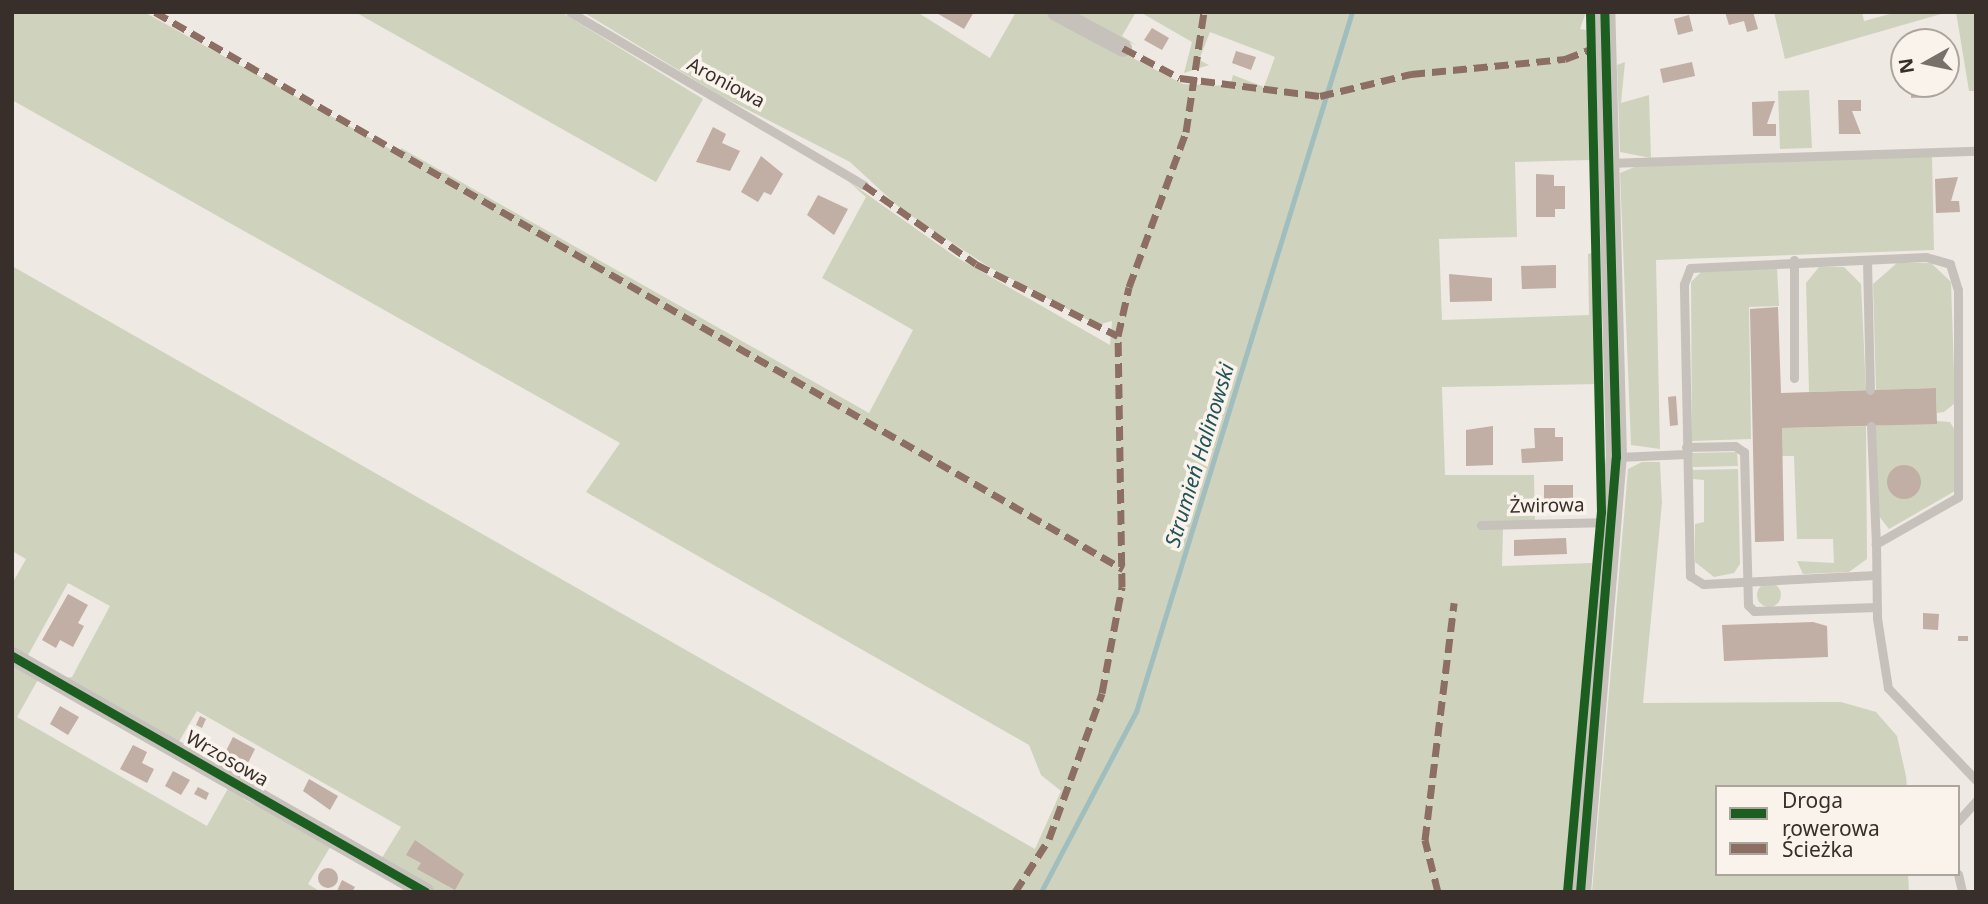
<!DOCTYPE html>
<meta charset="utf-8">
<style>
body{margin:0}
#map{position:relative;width:1988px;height:904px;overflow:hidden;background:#eee9e3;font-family:"Noto Sans",sans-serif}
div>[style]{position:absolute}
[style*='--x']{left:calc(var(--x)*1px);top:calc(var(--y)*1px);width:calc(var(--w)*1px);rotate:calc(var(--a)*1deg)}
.green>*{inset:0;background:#cfd3be}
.round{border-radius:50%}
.stream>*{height:4.5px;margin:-2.25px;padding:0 2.25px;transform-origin:2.25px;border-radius:2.25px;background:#a0bebe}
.building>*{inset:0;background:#c1aea5}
.service>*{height:9px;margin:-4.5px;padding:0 4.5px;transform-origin:4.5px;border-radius:4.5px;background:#c7c1bc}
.minor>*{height:18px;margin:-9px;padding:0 9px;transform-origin:9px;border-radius:9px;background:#c7c1bc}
.tertiary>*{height:21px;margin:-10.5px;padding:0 10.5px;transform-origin:10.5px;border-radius:10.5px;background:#c7c1bc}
.quiet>*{height:7px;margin-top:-3.5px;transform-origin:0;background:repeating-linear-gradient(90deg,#8d6e63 0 14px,transparent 0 21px)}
.cycleway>*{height:9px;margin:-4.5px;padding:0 4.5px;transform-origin:4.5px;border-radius:4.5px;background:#1b5e20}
span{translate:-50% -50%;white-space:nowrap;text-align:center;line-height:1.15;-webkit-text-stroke:7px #f9f3ec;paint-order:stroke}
.street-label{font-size:19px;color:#382f2a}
.water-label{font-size:21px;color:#215358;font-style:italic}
.frame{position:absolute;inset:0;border:14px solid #382f2a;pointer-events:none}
.legend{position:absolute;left:1715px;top:785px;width:245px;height:91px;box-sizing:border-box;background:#f9f3ec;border:2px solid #aca59e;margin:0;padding:9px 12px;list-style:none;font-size:21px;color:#382f2a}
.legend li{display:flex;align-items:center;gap:14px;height:35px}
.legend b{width:35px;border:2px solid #aca59e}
.north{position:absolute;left:1890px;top:28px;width:70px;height:70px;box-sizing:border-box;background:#f9f3ec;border:2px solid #aca59e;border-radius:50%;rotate:261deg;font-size:19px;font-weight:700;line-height:28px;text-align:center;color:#382f2a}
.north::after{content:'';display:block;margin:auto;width:24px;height:32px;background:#78706b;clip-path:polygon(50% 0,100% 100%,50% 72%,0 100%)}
</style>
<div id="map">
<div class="green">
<div style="clip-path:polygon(12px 12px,144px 12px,399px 154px,401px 148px,869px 413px,913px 330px,822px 278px,866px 197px,848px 181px,956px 257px,1110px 345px,1112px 321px,1097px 325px,989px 267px,901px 209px,850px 162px,721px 96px,583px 12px,917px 12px,990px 58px,1016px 12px,1044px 12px,1183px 84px,1230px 86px,1233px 75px,1264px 87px,1275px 57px,1210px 32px,1199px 60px,1209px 65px,1184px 73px,1192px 42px,1140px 12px,1586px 12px,1580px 29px,1586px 30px,1590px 160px,1515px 162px,1517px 237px,1439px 239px,1442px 320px,1589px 315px,1588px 254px,1594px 253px,1599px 384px,1442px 387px,1445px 475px,1534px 475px,1535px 526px,1503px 527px,1502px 566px,1592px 563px,1564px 892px,434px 892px,380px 861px,401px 827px,197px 711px,177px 745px,65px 678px,72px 677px,110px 606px,68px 583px,27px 657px,12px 647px,12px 584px,26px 559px,12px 551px,12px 266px,1035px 849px,1061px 791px,1041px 775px,1029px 745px,586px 492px,620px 443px,12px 100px)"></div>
<div style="clip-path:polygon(355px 12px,561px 12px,703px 99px,656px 182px)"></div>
<div style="clip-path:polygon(1069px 12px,1136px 12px,1122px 36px,1138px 46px)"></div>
<div style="clip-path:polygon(1774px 12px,1862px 12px,1864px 21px,1897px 12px,1948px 12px,1785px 59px)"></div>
<div style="clip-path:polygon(1956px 12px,1976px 12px,1976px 91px,1969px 91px)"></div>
<div style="clip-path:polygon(1625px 62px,1621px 103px,1649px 95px,1651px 158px,1620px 152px,1617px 65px)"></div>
<div style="clip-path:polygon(1809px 90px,1812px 148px,1780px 149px,1778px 91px)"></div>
<div style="clip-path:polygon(1932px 156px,1934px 250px,1656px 260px,1660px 449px,1631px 445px,1620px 173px,1637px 166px)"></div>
<div style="clip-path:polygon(1897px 263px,1931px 263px,1951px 282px,1955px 403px,1944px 412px,1937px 413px,1936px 388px,1876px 390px,1873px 284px)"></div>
<div style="clip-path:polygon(1819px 267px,1844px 267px,1861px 284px,1866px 390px,1809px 392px,1806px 283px)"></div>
<div style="clip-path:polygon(1777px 268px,1779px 306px,1749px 307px,1751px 439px,1692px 441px,1691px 282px,1702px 271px)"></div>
<div style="clip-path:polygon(1596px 404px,1599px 404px,1599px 473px,1596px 472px)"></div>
<div style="clip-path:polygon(1937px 421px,1950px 422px,1956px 432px,1955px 491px,1889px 529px,1879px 516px,1875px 426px)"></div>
<div style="clip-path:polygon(1866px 426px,1867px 559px,1849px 572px,1803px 574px,1797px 561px,1834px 563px,1833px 539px,1797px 539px,1794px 456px,1782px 456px,1782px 428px)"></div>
<div style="clip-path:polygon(1737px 452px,1738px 466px,1693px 467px,1692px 453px)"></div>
<div style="clip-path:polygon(1642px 462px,1660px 462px,1662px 503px,1643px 703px,1841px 702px,1876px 712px,1897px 736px,1906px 776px,1907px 787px,1717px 787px,1717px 874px,1908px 874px,1909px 892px,1592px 892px,1628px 469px)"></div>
<div style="clip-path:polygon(1738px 469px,1740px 564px,1734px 573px,1714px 577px,1695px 562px,1695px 524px,1704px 522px,1704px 480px,1693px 479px,1692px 470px)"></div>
<div class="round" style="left:1757px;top:583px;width:24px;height:24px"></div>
<div style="clip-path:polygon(12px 660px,40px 676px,17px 717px,207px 826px,230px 785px,245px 800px,332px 844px,308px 884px,321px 892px,12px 892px)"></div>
</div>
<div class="stream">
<div style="--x:1041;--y:892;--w:204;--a:-62.2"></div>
<div style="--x:1136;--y:712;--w:733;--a:-72.85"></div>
</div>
<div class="building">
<div style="clip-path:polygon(935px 12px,974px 12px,964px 29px)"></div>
<div style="clip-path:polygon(1725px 12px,1753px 12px,1758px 29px,1747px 32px,1744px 21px,1729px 25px)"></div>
<div style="clip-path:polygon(1689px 15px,1693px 31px,1678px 35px,1674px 19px)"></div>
<div style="clip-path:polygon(1152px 28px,1169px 38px,1162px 50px,1144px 40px)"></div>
<div style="clip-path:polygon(1236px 51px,1256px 57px,1251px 70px,1232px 63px)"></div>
<div style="clip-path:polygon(1692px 62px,1695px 76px,1663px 83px,1660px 69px)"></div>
<div style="clip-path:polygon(1911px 84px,1934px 85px,1934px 97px,1911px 98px)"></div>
<div style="clip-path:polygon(1838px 100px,1861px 100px,1861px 111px,1852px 111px,1861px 134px,1839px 134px)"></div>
<div style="clip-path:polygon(1775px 101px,1767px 124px,1776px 124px,1776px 136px,1753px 136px,1752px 102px)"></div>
<div style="clip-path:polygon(713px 127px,726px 134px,722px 143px,740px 151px,730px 171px,696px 162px)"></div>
<div style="clip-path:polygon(761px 156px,783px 174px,771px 195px,764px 192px,758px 202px,741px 192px)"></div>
<div style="clip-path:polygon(1536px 174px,1554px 175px,1554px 186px,1565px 186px,1565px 209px,1555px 209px,1555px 217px,1536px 217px)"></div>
<div style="clip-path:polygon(1958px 177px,1951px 201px,1959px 201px,1960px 212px,1936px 213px,1935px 179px)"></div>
<div style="clip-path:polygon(818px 195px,848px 209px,834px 235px,807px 215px)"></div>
<div style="clip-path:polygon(1556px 265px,1556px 288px,1522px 289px,1521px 266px)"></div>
<div style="clip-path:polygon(1449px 274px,1492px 278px,1492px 301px,1450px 302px)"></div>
<div style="clip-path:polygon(1778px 307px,1781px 393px,1936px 388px,1937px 424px,1782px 428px,1784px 541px,1755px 542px,1750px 309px)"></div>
<div style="clip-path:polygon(1676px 396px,1678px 425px,1670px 426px,1668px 397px)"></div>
<div style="clip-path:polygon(1493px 426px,1493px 465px,1466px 466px,1466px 430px)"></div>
<div style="clip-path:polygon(1534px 428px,1555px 428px,1555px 437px,1563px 437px,1563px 461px,1522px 463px,1521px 449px,1535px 448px)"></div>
<div class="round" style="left:1887px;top:465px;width:34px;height:34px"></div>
<div style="clip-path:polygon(1544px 485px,1573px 485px,1573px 500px,1544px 500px)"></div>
<div style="clip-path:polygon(1566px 538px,1567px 554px,1514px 556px,1514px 540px)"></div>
<div style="clip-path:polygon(68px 594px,88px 605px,78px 623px,84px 626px,73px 647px,60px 640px,56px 648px,42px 640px)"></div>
<div style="clip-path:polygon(1923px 613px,1939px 614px,1938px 630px,1923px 629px)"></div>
<div style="clip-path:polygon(1813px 622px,1827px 626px,1828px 657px,1724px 661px,1722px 625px)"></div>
<div style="clip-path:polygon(1958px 636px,1968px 636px,1968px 641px,1958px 641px)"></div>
<div style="clip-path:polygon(60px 706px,79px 717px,68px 735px,50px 724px)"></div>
<div style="clip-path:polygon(200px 716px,206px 719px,202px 728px,196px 725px)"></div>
<div style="clip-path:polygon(233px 737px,255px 749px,246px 767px,224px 755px)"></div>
<div style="clip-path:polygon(133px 745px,147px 752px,142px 763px,154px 769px,147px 783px,120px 769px)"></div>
<div style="clip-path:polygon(173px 771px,190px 780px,181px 795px,165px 786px)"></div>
<div style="clip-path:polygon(309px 779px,338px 796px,330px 810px,303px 791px)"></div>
<div style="clip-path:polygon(198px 787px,209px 793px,206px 800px,194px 794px)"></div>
<div style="clip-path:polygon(415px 840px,464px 874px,455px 890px,417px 869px,421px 863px,406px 855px)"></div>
<div class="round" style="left:318px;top:868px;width:20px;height:20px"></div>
<div style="clip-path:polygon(342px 880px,355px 887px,352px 892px,337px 891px)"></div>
</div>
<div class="service">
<div style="--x:570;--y:12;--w:341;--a:30.5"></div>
<div style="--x:1608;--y:163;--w:368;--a:-1.9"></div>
<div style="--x:1867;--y:261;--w:129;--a:88.7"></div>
<div style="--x:1794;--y:378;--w:118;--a:-90"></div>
<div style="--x:1871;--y:426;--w:118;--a:87.6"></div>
<div style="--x:1686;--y:447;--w:49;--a:-1.2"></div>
<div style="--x:1735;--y:446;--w:11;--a:34"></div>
<div style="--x:1744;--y:452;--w:153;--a:88.5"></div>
<div style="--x:1748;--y:605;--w:8;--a:45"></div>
<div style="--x:1754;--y:611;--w:123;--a:-1.9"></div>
<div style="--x:1618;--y:457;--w:68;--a:-2.5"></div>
<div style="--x:1481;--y:525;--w:131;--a:-1.3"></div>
<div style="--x:1875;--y:575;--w:172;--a:177"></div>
<div style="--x:1703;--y:584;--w:15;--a:-148"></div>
<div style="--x:1690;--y:576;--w:292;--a:-91.2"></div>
<div style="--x:1684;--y:284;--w:17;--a:-69"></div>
<div style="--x:1690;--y:268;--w:236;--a:-2.7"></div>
<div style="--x:1926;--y:257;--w:25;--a:16"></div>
<div style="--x:1950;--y:264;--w:27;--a:73"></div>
<div style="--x:1958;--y:290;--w:207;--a:90"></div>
<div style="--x:1958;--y:497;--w:95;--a:150.2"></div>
<div style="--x:1876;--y:544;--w:74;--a:89.2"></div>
<div style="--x:1877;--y:618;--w:71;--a:81.1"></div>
<div style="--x:1888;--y:688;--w:127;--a:46.3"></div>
<div style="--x:1958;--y:821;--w:27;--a:-48"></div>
<div style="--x:1958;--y:874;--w:18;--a:77"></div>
</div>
<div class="minor">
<div style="--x:1056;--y:12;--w:76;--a:28.2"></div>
<div style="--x:12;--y:656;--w:476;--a:29.7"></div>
</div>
<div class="tertiary">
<div style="--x:1580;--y:892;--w:436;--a:-85.3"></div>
<div style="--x:1616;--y:457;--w:445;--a:-91.5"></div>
</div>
<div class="quiet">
<div style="--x:155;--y:12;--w:1117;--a:29.92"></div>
<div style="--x:1123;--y:48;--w:64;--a:27.8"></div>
<div style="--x:1180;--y:78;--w:141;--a:7.3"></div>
<div style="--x:1320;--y:96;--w:94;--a:-13.6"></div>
<div style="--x:1411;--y:74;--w:155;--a:-5.6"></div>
<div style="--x:1565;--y:59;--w:31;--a:-21"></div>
<div style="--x:864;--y:185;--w:137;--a:35.2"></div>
<div style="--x:976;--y:264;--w:159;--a:26.9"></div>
<div style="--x:1015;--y:892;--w:63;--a:-57.3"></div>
<div style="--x:1049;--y:839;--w:155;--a:-70"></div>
<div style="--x:1102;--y:693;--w:108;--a:-79.3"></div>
<div style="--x:1122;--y:587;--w:251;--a:-90.9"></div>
<div style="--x:1118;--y:336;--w:50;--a:-77.3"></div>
<div style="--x:1129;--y:287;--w:165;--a:-69.8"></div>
<div style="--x:1186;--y:132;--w:121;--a:-81.5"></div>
<div style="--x:1438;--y:892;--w:54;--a:-104"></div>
<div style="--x:1425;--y:840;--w:239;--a:-83"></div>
</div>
<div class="cycleway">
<div style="--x:12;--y:656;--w:476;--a:29.7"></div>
<div style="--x:1567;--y:892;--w:382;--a:-84.9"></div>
<div style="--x:1601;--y:512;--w:500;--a:-91.26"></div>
<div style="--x:1580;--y:892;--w:436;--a:-85.3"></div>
<div style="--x:1616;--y:457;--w:445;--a:-91.5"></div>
</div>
<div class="street-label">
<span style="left:726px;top:83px;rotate:28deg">Aroniowa</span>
<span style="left:1547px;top:506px;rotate:-1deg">Żwirowa</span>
<span style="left:227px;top:759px;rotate:30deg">Wrzosowa</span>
</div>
<div class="water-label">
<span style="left:1199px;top:455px;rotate:-73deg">Strumień Halinowski</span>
</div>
<div class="frame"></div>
<ul class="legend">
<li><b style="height:9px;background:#1b5e20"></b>Droga rowerowa</li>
<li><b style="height:9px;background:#8d6e63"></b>Ścieżka</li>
</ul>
<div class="north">N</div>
</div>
